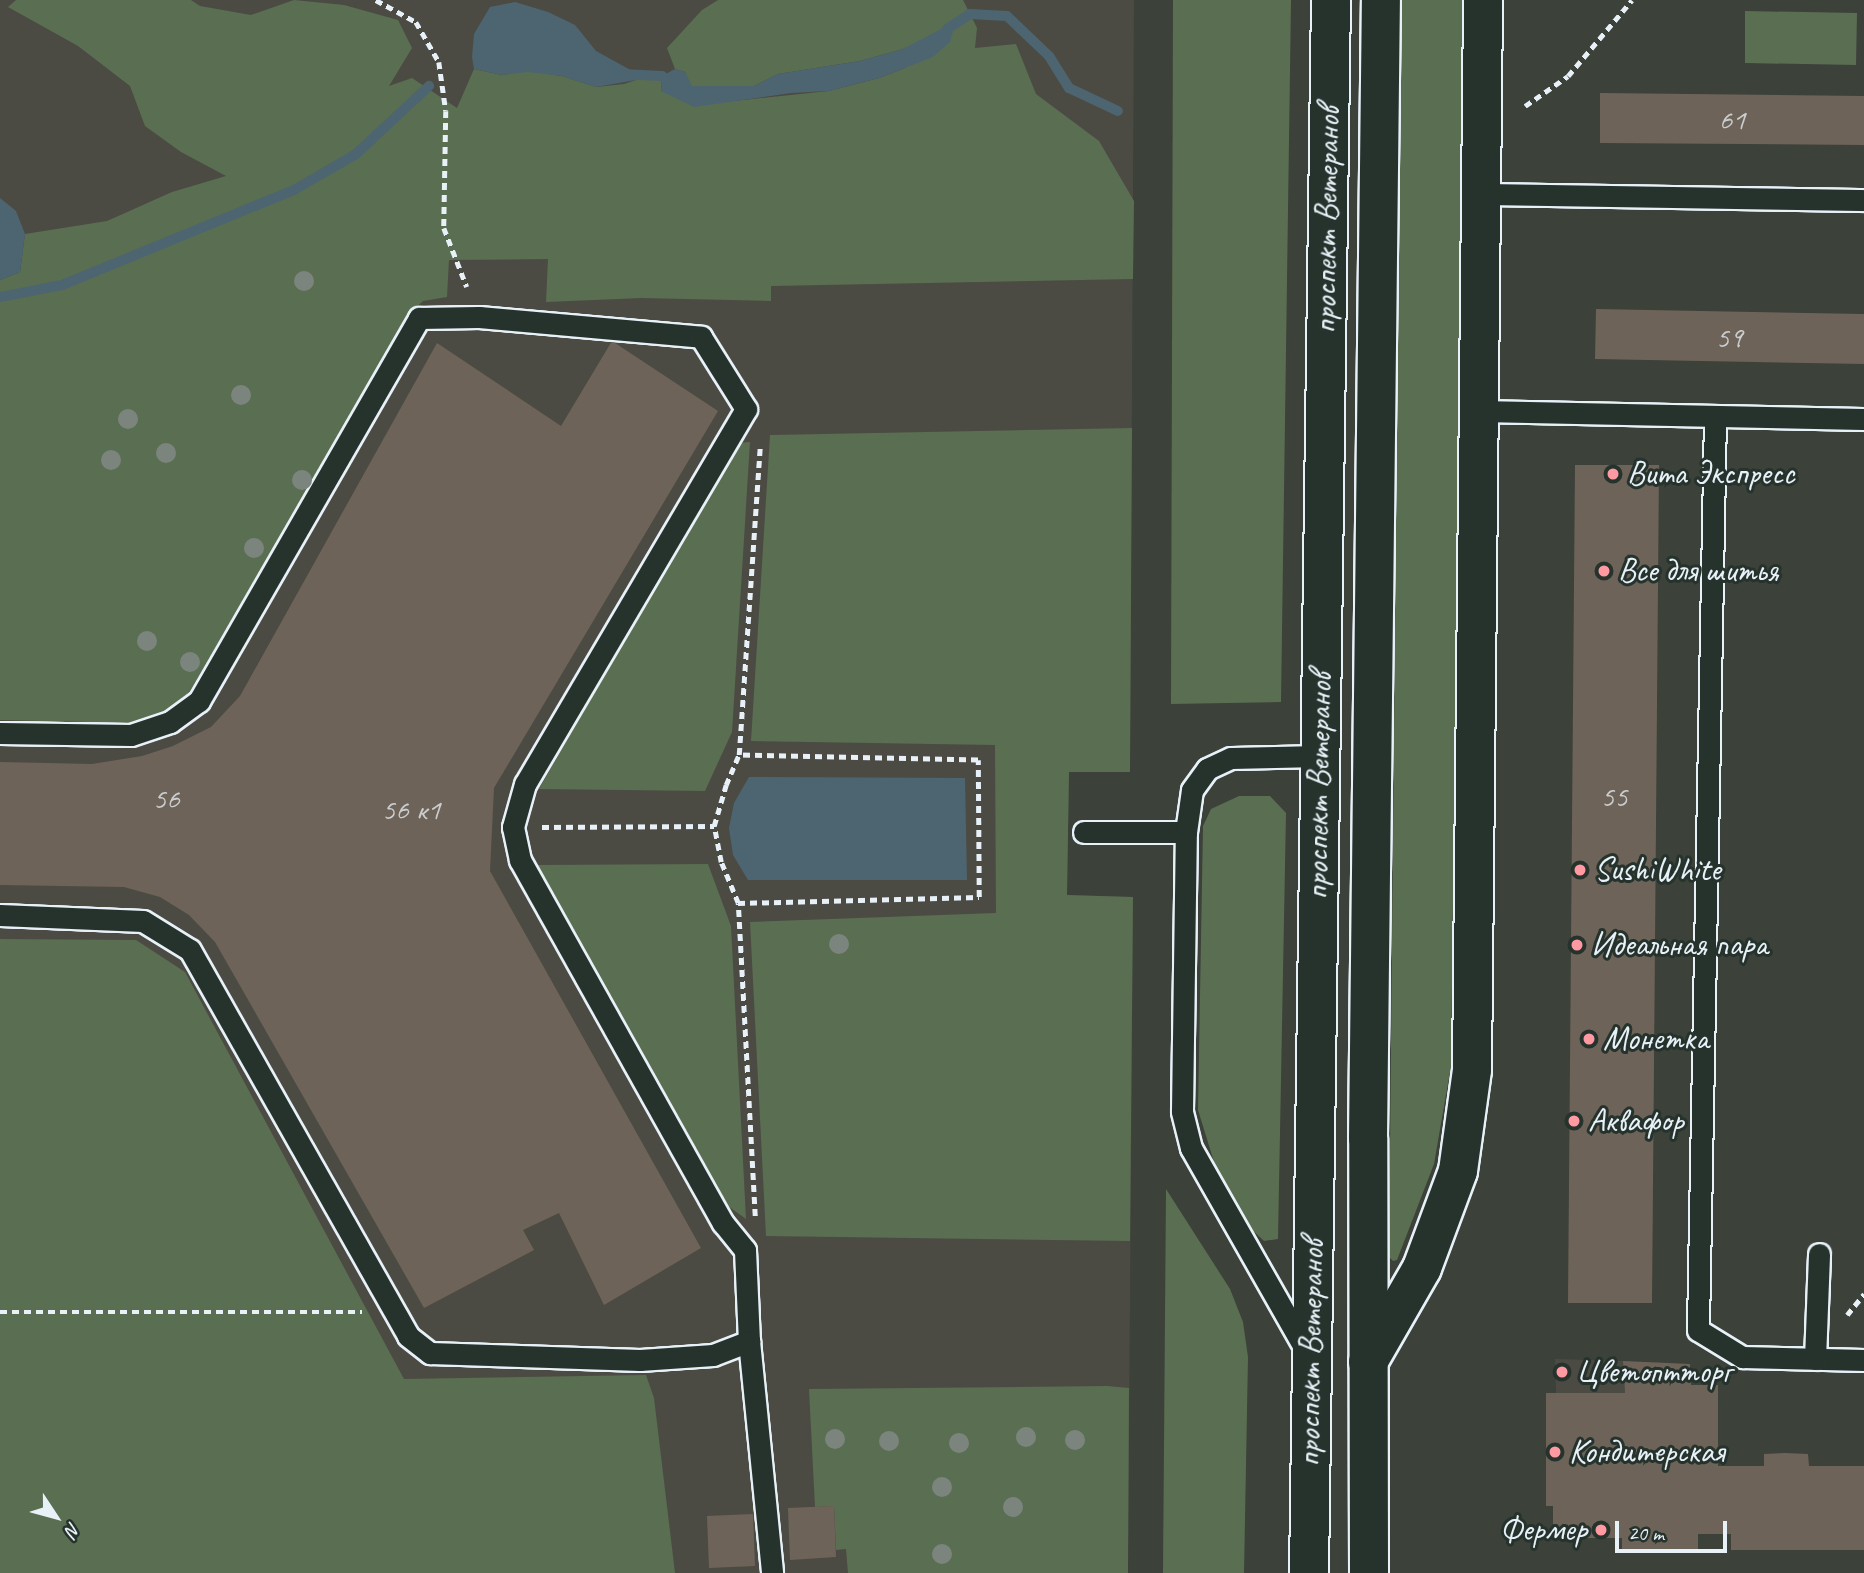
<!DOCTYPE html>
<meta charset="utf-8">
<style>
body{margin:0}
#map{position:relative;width:1864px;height:1573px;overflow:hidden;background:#3c413a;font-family:Caveat,sans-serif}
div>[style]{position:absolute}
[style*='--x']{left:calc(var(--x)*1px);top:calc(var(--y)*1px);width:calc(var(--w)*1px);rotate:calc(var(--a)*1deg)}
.built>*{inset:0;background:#4b4b43}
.green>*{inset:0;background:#5a6e52}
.water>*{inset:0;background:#4d6571}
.stream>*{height:10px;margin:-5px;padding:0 5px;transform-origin:5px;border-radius:5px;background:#4d6571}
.building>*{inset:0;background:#6e6358}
.path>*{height:4.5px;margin-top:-2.25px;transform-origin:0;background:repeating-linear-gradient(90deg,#e8f1f8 0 7px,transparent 0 12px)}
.roads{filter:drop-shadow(2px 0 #e8f1f8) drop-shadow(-2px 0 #e8f1f8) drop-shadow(0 2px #e8f1f8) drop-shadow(0 -2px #e8f1f8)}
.service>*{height:21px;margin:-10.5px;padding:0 10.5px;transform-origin:10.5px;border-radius:10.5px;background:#26332d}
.minor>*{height:38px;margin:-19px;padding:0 19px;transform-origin:19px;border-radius:19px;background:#26332d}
.secondary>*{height:38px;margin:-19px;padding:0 19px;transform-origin:19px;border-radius:19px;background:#26332d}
.trees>*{width:20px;height:20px;margin:-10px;border-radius:50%;background:#7b857e}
.dots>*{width:19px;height:19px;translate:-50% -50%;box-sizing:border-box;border:4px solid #26332d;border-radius:50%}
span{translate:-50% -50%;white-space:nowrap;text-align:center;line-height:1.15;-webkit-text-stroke:6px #26332d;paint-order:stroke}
.number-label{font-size:30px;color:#caced0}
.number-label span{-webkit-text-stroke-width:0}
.street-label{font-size:33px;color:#e8f1f8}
.poi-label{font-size:33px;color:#e8f1f8}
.left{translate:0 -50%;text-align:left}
.right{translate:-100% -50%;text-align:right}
.north{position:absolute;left:21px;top:1482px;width:70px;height:70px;-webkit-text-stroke:5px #26332d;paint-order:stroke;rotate:126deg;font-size:19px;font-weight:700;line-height:28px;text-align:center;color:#e8f1f8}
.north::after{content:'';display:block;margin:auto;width:24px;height:32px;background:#e8f1f8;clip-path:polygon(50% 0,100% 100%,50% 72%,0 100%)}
.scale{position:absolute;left:1615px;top:1521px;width:112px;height:32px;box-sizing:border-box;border:4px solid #e8f1f8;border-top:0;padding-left:9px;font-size:21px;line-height:24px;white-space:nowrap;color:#e8f1f8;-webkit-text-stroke:5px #26332d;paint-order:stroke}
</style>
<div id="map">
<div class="built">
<div style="clip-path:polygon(0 0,1134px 0,1130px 772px,1069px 772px,1067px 895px,1133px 897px,1128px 1573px,0 1573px)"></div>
<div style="clip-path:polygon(1555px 1359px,1623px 1361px,1625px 1393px,1556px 1393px)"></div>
</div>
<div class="green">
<div style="clip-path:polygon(16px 0,191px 0,200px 6px,251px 15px,294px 0,344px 5px,398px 20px,412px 48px,389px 86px,412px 78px,457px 108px,474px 69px,502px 75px,528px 71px,562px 76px,596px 87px,624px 84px,636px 80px,636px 73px,662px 76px,661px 91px,714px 103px,829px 91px,879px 78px,905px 68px,933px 36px,903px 49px,860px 61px,778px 74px,754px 86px,691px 86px,685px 72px,675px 69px,667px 48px,702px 10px,718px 0,963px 0,977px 28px,975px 48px,1016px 44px,1036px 94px,1099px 141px,1134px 201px,1133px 279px,771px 286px,771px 301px,641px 298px,546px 302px,548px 259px,449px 260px,447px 297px,423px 301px,413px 310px,188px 694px,162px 712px,128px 723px,0 720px,0 280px,20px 272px,25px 234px,107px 221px,172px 192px,226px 176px,181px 152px,145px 126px,130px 86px,78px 46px,8px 7px)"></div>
<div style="clip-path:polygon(1173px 0,1291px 0,1281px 702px,1171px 704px)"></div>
<div style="clip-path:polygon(1401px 0,1464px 0,1451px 1066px,1434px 1164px,1397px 1260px,1393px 1261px,1389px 1257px)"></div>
<div style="clip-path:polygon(1745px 11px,1857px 13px,1856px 65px,1745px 63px)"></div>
<div style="clip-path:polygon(1132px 428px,1130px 772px,1069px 772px,1067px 895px,1133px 897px,1130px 1241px,766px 1236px,750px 922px,996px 913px,995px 745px,751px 741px,770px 435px)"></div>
<div style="clip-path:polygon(750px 442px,732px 732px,705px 791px,539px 789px,738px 443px)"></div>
<div style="clip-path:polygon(1239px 796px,1270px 796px,1286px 813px,1278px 1239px,1264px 1241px,1248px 1226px,1214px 1162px,1198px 1110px,1203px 826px,1211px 809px)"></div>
<div style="clip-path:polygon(708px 864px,731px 926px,746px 1219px,728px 1206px,537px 865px)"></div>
<div style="clip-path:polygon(0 939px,136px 940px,185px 972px,404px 1379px,646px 1375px,654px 1398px,675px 1573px,0 1573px)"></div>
<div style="clip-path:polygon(1166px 1189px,1230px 1289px,1243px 1322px,1248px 1357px,1244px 1573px,1163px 1573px)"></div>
<div style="clip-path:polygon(1107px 1386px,1129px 1388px,1128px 1573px,848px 1573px,846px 1549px,836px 1550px,834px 1506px,815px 1507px,809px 1389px)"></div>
</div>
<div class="water">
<div style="clip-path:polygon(515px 2px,548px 12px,575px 25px,596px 51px,636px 73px,636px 80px,596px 87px,562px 76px,528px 72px,502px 75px,474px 69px,472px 57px,474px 34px,490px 7px)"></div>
<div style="clip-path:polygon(956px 21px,950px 42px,933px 57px,879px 78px,829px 91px,791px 93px,694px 107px,661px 91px,662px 76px,675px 69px,685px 72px,692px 86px,754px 86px,778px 74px,860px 61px,903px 49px)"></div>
<div style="clip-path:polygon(0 198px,16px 211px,25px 234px,20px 272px,0 280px)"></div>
<div style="clip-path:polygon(749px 777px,965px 778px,967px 880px,748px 880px,733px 855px,729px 828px,734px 803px)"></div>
</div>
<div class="stream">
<div style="--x:947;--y:29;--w:27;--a:-33"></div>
<div style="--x:970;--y:14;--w:37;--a:3"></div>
<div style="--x:1007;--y:16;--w:58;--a:43.6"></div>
<div style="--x:1049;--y:56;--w:38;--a:58"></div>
<div style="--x:1069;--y:88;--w:54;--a:25.1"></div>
<div style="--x:622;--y:74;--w:40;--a:2.9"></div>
<div style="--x:662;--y:76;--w:13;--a:42"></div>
<div style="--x:0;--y:297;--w:63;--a:-11"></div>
<div style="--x:62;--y:285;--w:251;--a:-22.3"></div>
<div style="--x:294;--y:190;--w:72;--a:-30.1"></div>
<div style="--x:356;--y:154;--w:100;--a:-43"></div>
</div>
<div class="building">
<div style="clip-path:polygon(1600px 93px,1864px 96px,1864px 145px,1600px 143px)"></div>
<div style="clip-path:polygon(1596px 309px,1864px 314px,1864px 364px,1595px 359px)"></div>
<div style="clip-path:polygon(612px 341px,718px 411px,494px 788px,490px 871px,701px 1248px,604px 1305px,559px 1213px,523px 1230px,534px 1250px,424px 1308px,215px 942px,189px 915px,160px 897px,124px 887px,0 885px,0 762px,92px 764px,142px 756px,173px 746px,211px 727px,240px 696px,437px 343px,561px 426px)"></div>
<div style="clip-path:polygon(1575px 465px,1659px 465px,1652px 1303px,1568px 1303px)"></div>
<div style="clip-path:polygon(1623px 1361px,1690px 1364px,1691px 1385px,1718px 1385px,1718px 1466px,1764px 1466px,1764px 1454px,1785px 1453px,1808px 1454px,1809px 1466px,1864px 1466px,1864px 1550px,1731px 1550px,1731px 1534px,1698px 1534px,1698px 1550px,1622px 1550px,1622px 1538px,1579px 1538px,1579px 1530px,1553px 1529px,1553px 1506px,1546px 1506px,1546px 1393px,1625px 1393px)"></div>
<div style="clip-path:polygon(834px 1506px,836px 1557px,790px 1560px,788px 1508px)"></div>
<div style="clip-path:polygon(753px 1514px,755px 1566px,709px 1568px,707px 1516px)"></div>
</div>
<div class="path">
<div style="--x:376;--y:0;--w:46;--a:28.8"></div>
<div style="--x:416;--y:22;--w:46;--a:60.1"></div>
<div style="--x:439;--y:62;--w:49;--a:81.9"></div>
<div style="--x:446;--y:111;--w:117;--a:91"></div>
<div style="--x:444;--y:228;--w:63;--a:68.7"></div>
<div style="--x:1525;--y:106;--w:52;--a:-34.9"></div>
<div style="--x:1568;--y:76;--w:99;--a:-49.9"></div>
<div style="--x:542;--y:827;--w:172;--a:-0.3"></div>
<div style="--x:738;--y:903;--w:241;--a:-1.4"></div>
<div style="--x:979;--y:897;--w:137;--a:-90.4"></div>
<div style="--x:978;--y:760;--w:239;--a:-178.8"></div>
<div style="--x:755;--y:1216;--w:313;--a:-93.1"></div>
<div style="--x:738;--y:903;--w:44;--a:-112.5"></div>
<div style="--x:721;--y:862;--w:37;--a:-101"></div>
<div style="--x:714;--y:826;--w:43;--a:-73.7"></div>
<div style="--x:726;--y:785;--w:33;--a:-67"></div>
<div style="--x:739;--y:755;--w:309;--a:-86.1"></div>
<div style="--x:0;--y:1312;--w:362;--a:0"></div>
<div style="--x:1847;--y:1315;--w:27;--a:-51"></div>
</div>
<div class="roads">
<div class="service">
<div style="--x:1481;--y:194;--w:383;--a:0.9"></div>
<div style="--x:1479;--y:411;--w:385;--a:1.2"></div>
<div style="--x:1715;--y:416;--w:914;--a:91.07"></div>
<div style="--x:1698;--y:1330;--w:52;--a:31.5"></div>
<div style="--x:1742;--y:1357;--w:122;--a:1.4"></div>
<div style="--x:0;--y:733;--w:131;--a:0.9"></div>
<div style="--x:131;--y:735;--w:41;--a:-18.4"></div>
<div style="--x:170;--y:722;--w:36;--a:-36"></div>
<div style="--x:199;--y:701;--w:442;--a:-60.1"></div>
<div style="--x:419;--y:318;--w:60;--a:-1"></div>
<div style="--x:479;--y:317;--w:223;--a:5.1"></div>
<div style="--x:701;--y:337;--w:85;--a:58"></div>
<div style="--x:746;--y:409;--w:435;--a:120.5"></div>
<div style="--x:525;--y:784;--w:45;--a:105.6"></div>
<div style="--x:513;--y:827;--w:34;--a:78"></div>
<div style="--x:520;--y:860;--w:416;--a:60.8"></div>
<div style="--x:723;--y:1223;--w:35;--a:51"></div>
<div style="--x:745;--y:1250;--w:91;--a:87.5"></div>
<div style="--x:749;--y:1341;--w:233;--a:84.3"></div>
<div style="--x:1084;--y:832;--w:102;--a:0"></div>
<div style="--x:0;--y:915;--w:143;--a:2.4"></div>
<div style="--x:143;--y:921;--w:55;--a:31.7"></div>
<div style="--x:190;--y:950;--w:443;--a:60.5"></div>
<div style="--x:408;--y:1336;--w:28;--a:38"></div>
<div style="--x:430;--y:1353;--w:210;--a:1.9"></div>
<div style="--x:640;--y:1360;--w:73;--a:-3.9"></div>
<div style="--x:713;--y:1355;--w:39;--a:-21"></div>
<div style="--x:1308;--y:1354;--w:237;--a:-119.6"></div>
<div style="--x:1191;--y:1148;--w:38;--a:-104"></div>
<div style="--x:1182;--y:1111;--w:279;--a:-89.2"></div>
<div style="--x:1186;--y:832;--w:42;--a:-81.9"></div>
<div style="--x:1192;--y:790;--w:26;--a:-54"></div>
<div style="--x:1207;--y:769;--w:26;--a:-25"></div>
<div style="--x:1231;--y:758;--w:88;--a:-1.3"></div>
<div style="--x:1815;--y:1359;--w:105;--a:-87.8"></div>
</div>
<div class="minor">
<div style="--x:1368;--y:1362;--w:108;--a:-60.1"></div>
<div style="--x:1422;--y:1268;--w:103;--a:-69.6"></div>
<div style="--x:1458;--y:1171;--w:102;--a:-82.1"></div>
<div style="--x:1472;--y:1070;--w:1070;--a:-89.41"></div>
</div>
<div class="secondary">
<div style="--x:1309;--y:1573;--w:1573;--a:-89.2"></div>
<div style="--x:1369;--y:1573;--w:435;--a:-90.1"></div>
<div style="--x:1368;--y:1138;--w:1138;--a:-89.35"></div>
</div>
</div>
<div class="trees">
<div style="left:304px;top:281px"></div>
<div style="left:241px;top:395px"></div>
<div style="left:128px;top:419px"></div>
<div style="left:166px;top:453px"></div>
<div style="left:111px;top:460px"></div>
<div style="left:302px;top:480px"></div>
<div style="left:254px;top:548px"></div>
<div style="left:147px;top:641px"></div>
<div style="left:190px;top:662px"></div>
<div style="left:839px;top:944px"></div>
<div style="left:1026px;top:1437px"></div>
<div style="left:835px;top:1439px"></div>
<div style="left:1075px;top:1440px"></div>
<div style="left:889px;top:1441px"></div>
<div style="left:959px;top:1443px"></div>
<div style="left:942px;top:1487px"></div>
<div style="left:1013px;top:1507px"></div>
<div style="left:942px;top:1554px"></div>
</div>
<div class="dots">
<div style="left:1613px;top:474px;background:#ff9aa2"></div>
<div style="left:1604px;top:571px;background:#ff9aa2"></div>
<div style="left:1580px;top:870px;background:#ff9aa2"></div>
<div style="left:1577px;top:945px;background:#ff9aa2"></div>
<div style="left:1589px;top:1039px;background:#ff9aa2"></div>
<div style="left:1574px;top:1121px;background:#ff9aa2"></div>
<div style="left:1562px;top:1372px;background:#ff9aa2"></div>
<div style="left:1555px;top:1452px;background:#ff9aa2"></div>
<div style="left:1601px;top:1530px;background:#ff9aa2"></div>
</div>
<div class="number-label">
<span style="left:1732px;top:119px">61</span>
<span style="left:1729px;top:337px">59</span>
<span style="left:1614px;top:796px">55</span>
<span style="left:166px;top:798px">56</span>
<span style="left:411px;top:809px">56 к1</span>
</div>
<div class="street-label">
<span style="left:1327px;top:220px;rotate:-89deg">проспект Ветеранов</span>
<span style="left:1319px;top:786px;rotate:-89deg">проспект Ветеранов</span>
<span style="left:1311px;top:1353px;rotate:-89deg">проспект Ветеранов</span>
</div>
<div class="poi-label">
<span class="left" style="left:1627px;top:474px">Вита Экспресс</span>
<span class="left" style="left:1618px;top:571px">Все для шитья</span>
<span class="left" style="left:1594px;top:870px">SushiWhite</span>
<span class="left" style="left:1591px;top:945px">Идеальная пара</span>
<span class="left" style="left:1603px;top:1039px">Монетка</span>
<span class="left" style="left:1588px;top:1121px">Аквафор</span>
<span class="left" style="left:1576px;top:1372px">Цветоптторг</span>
<span class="left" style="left:1569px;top:1452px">Кондитерская</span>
<span class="right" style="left:1587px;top:1530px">Фермер</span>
</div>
<div class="north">N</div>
<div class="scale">20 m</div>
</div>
